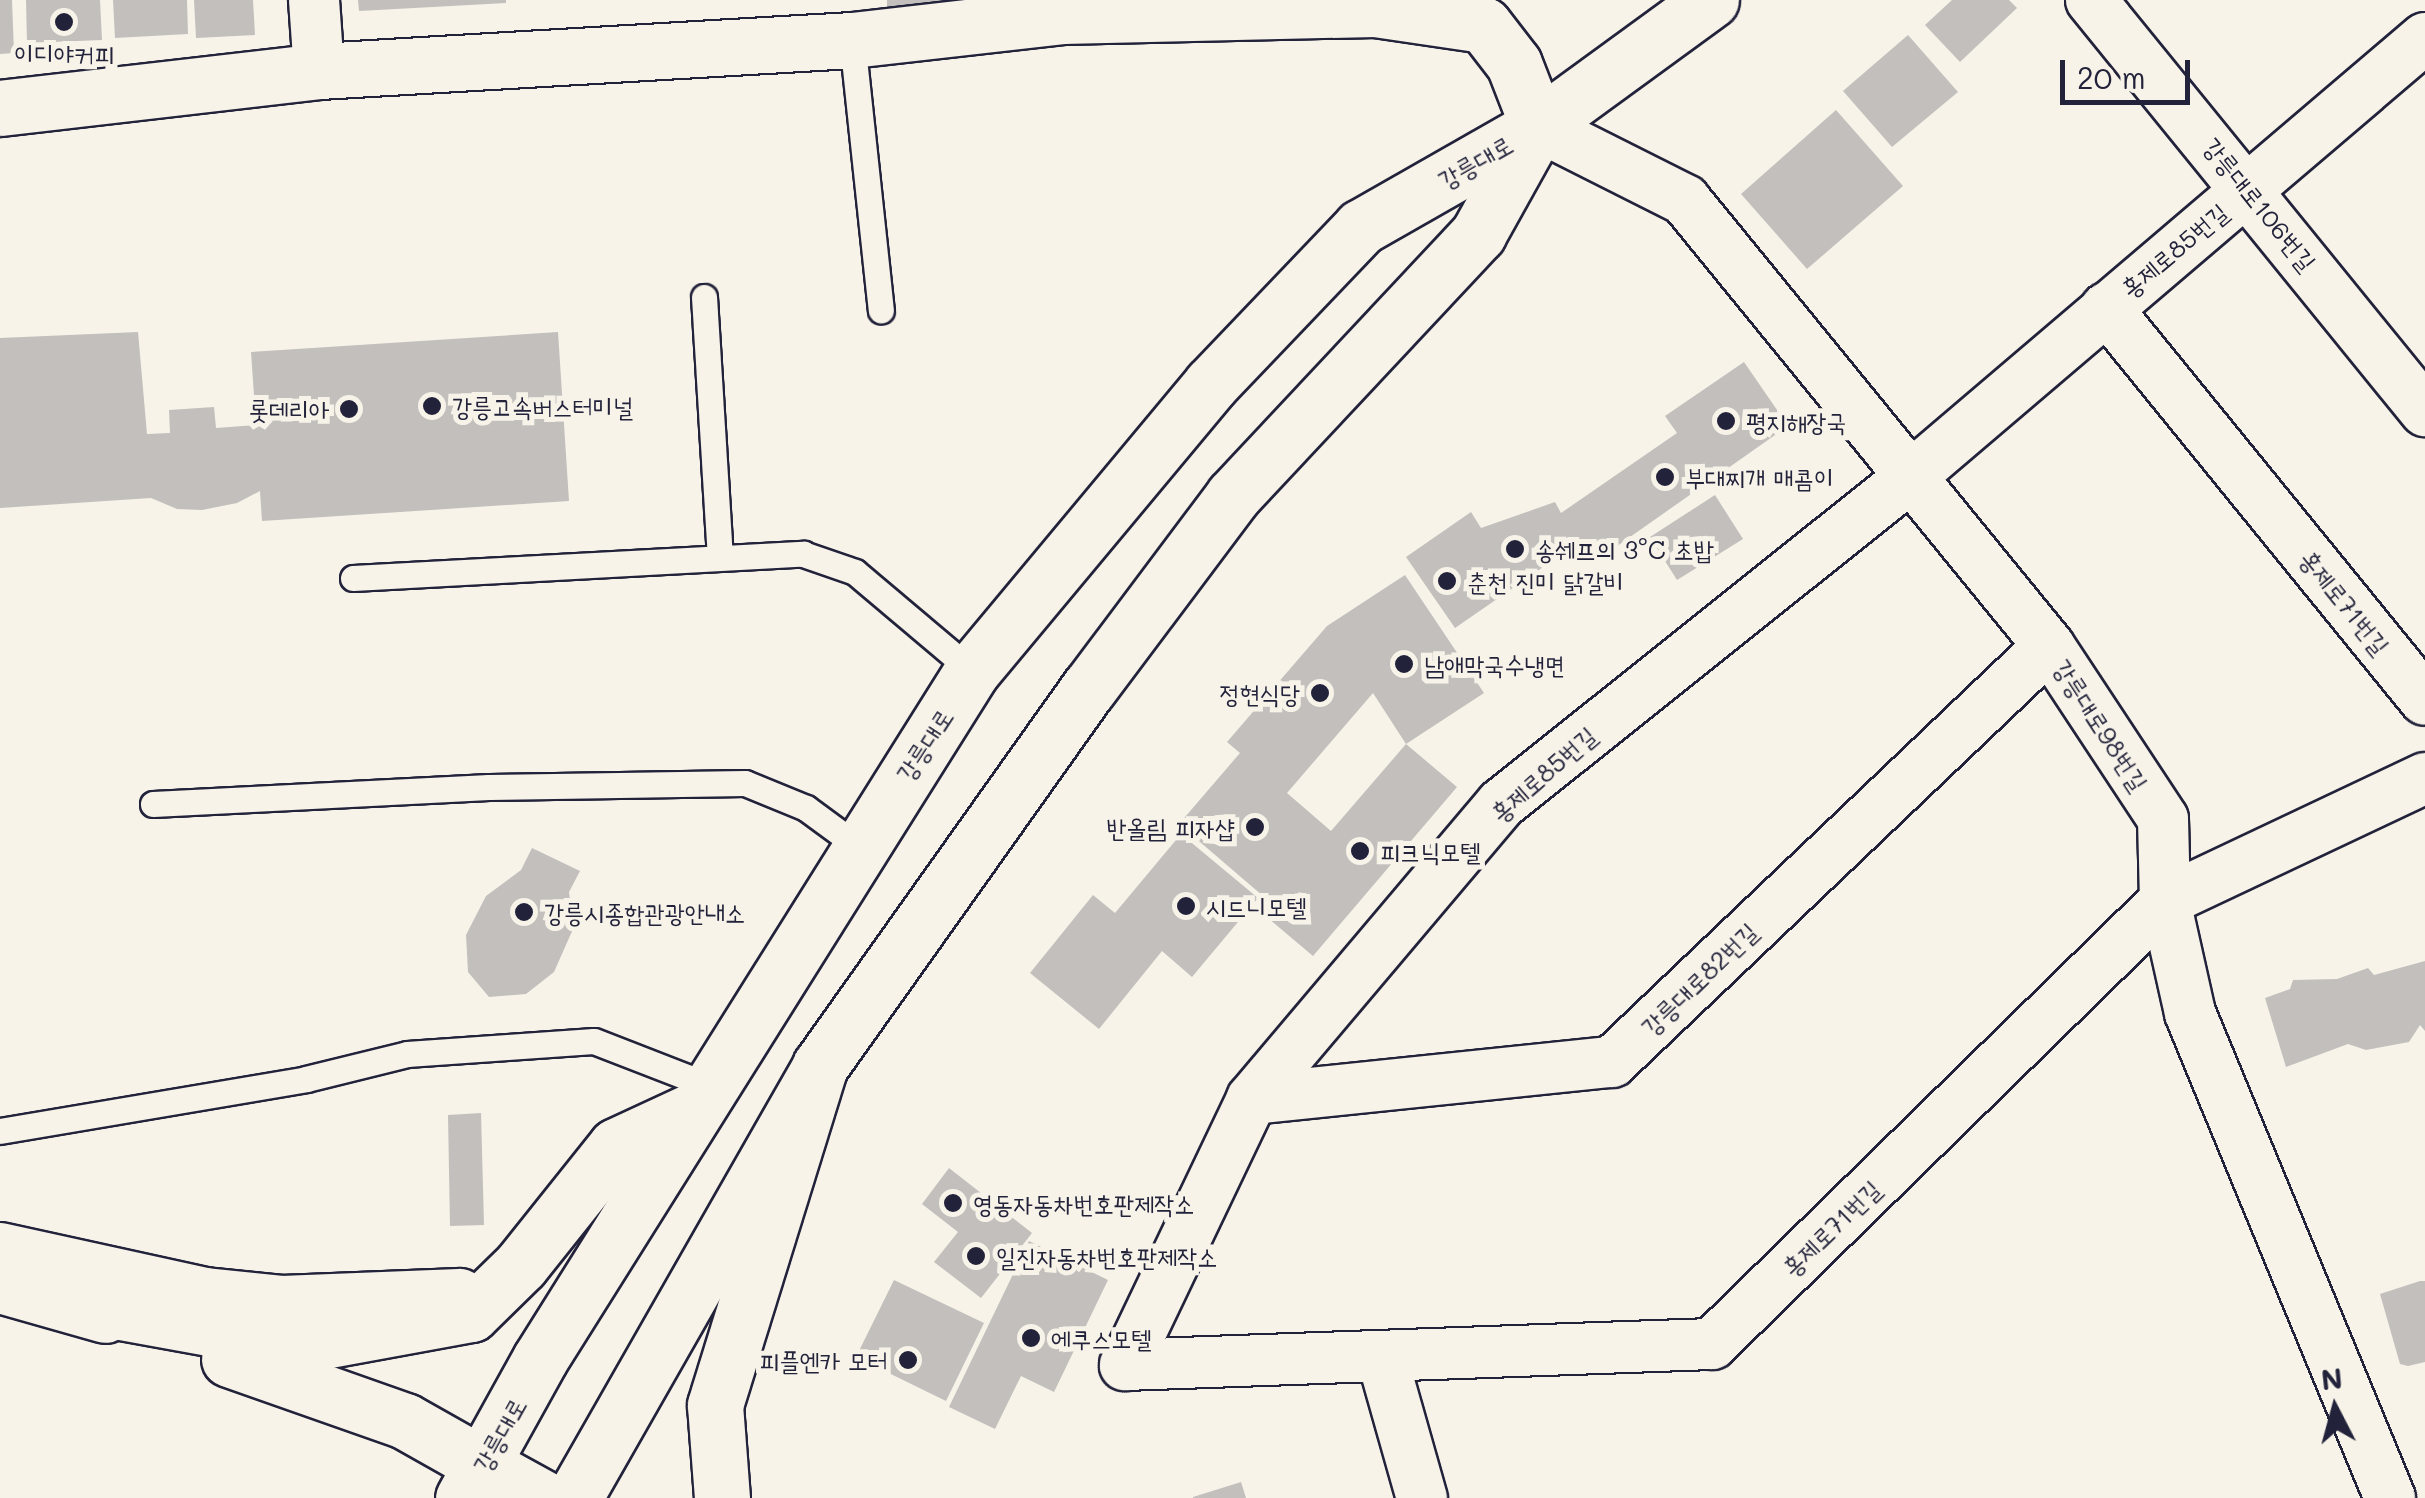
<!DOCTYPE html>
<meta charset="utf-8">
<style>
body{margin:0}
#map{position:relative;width:2425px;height:1498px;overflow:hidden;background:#f7f3e8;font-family:Mali,"Poor Story",sans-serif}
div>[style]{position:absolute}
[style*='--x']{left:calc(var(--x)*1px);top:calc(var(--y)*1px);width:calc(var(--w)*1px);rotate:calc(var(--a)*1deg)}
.building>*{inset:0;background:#c2bfbd}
.roads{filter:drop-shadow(2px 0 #22223b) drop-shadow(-2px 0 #22223b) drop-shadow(0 2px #22223b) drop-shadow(0 -2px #22223b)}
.service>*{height:25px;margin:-12.5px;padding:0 12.5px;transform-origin:12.5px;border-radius:12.5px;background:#f7f3e8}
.minor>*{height:50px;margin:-25px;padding:0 25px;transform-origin:25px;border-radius:25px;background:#f7f3e8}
.tertiary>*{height:55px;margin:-27.5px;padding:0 27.5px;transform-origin:27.5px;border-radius:27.5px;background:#f7f3e8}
.primary>*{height:55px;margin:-27.5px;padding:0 27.5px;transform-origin:27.5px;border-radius:27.5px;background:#f7f3e8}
.dots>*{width:28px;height:28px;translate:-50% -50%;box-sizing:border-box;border:5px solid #f7f3e8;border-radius:50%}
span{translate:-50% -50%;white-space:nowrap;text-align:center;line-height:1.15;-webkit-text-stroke:10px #f7f3e8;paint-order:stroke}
.poi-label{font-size:25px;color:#22223b}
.left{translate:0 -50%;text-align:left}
.right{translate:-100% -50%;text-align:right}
.street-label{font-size:25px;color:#22223b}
.north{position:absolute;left:2285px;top:1358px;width:100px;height:100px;-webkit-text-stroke:8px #f7f3e8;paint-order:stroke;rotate:354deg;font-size:28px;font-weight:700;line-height:40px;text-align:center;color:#22223b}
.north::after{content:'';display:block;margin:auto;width:35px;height:45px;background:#22223b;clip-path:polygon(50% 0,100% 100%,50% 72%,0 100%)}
.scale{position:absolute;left:2060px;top:60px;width:130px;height:45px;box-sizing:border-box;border:5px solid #22223b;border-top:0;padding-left:12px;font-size:30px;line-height:35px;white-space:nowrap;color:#22223b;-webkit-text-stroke:8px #f7f3e8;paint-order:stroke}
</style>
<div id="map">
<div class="building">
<div style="clip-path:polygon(0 0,12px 0,14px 53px,0 54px)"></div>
<div style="clip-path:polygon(26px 0,100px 0,102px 40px,27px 43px)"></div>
<div style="clip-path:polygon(113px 0,187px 0,188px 34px,115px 38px)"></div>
<div style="clip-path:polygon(194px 0,253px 0,255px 35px,196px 38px)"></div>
<div style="clip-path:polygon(358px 0,506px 0,506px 3px,359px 11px)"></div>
<div style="clip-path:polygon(887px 0,998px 0,887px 13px)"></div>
<div style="clip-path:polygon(1952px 0,2009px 0,2017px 8px,1960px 62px,1925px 25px)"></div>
<div style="clip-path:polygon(1908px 35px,1958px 92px,1892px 147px,1843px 91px)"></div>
<div style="clip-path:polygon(1836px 110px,1903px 186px,1807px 269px,1741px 194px)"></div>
<div style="clip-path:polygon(138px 332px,147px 434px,170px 433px,169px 410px,214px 407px,216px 428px,256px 425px,251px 352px,558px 332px,569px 501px,262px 521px,260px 491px,237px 503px,202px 510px,177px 509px,151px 498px,0 508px,0 338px)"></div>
<div style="clip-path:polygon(1744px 362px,1788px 426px,1593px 563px,1578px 543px,1455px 628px,1406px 557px,1471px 512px,1481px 528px,1555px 502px,1561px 513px,1677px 433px,1665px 416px)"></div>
<div style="clip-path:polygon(1715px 495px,1743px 539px,1677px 580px,1650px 537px)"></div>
<div style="clip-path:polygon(1405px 575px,1484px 693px,1406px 744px,1373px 693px,1287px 793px,1331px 831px,1406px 744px,1457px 787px,1313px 956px,1262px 913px,1270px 902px,1179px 824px,1240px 753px,1227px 742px,1327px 626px)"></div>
<div style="clip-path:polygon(1181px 834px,1258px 898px,1192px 977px,1162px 951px,1099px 1029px,1030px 973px,1093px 895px,1115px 913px)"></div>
<div style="clip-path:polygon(532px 848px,580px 871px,569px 892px,573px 929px,554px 972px,526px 994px,489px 997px,468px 972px,466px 935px,486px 896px,521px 870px)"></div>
<div style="clip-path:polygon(2425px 961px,2425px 1031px,2420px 1025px,2409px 1042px,2366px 1050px,2348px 1044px,2286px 1067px,2265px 998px,2290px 989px,2293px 980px,2337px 979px,2368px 968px,2374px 975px)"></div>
<div style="clip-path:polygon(481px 1113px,484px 1225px,450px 1226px,448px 1115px)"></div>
<div style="clip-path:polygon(949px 1168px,1032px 1233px,981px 1298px,934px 1262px,958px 1232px,922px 1204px)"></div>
<div style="clip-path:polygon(1029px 1241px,1108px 1280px,1054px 1392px,1021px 1376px,995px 1429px,949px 1407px)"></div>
<div style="clip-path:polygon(894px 1280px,984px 1323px,946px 1401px,856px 1357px)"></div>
<div style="clip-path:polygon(2420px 1281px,2425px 1281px,2425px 1362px,2408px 1366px,2400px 1364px,2380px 1294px)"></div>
<div style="clip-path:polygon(1241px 1482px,1246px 1498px,1193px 1498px,1193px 1497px)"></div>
</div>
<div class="roads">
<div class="service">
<div style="--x:852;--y:40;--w:272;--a:83.9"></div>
<div style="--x:704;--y:297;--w:260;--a:86.5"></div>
<div style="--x:353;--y:578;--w:451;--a:-3.1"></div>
<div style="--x:803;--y:554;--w:55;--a:19.1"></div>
<div style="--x:855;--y:572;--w:153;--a:40.2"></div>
<div style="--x:153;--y:804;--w:336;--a:-2.9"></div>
<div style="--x:489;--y:787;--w:256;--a:-0.9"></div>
<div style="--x:745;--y:783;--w:66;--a:22.3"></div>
<div style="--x:806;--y:808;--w:66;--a:36.3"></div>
<div style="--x:0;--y:1131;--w:310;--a:-9.6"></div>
<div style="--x:306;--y:1079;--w:104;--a:-13.9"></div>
<div style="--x:407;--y:1054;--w:187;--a:-4"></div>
<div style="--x:594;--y:1041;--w:124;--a:21.2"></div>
</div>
<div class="minor">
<div style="--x:314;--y:0;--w:71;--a:86"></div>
<div style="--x:2091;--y:0;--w:530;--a:50.9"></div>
<div style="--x:2425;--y:38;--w:678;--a:139.55"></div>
<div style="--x:1909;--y:478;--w:522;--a:141.37"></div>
<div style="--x:1501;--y:804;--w:386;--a:130.2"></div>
<div style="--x:1252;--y:1099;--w:295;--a:115.5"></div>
<div style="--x:1125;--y:1365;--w:587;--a:-2.05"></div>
<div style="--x:1712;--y:1344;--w:634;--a:-44.36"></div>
<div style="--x:2165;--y:901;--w:288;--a:-25.3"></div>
<div style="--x:1538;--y:126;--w:165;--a:26.7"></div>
<div style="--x:1685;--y:200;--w:576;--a:50.78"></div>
<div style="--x:2049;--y:646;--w:207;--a:56.6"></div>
<div style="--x:2163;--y:819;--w:82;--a:88.6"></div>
<div style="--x:2165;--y:901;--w:115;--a:77.4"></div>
<div style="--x:2190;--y:1013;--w:525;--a:67.59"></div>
<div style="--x:2106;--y:308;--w:505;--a:50.86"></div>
<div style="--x:1252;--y:1099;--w:362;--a:-5.9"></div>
<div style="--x:1612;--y:1062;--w:603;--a:-43.59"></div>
<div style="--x:1382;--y:1357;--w:147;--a:74.2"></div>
</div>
<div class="tertiary">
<div style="--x:0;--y:108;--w:321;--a:-6.6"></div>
<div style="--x:319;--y:71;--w:534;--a:-3.33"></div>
<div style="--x:852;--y:40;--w:211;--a:-6.5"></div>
<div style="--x:1062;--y:16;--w:313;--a:-1.3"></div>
<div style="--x:1375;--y:9;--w:110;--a:8.4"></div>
<div style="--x:1484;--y:25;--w:49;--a:52.4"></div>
<div style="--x:1514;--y:64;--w:66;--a:68.8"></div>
<div style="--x:0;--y:1250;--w:210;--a:12.4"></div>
<div style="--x:205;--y:1295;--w:76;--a:6"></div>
<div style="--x:281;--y:1303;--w:178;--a:-2.3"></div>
<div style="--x:483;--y:1465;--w:68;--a:28.8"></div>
<div style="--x:463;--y:1498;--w:159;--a:-61"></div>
<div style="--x:540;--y:1359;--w:812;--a:-57.88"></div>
<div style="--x:972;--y:671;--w:373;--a:-50.2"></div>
<div style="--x:1211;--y:384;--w:217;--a:-46.3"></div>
<div style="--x:1361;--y:227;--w:204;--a:-29.7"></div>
<div style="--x:1538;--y:126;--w:214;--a:-36.1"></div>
<div style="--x:574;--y:1498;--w:497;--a:-60.3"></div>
<div style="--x:820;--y:1066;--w:464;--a:-54.6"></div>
<div style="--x:1089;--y:688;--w:240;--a:-53.1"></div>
<div style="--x:1233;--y:496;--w:359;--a:-46.9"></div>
<div style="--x:1478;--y:234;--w:124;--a:-60.9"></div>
</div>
<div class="primary">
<div style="--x:0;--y:1285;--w:109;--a:15.9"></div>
<div style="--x:71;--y:1303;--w:235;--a:10.3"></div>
<div style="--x:302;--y:1345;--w:172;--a:-10.4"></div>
<div style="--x:471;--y:1314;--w:70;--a:-44.4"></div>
<div style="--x:521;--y:1265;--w:152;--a:-51.4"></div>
<div style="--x:616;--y:1146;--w:88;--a:-24.8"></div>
<div style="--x:229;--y:1359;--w:187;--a:19.4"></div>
<div style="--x:405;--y:1421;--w:90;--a:29.4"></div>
<div style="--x:722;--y:1498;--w:93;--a:-94.3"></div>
<div style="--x:715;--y:1405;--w:355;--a:-72.8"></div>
</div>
</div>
<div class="dots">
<div style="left:64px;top:22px;background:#22223b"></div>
<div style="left:432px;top:406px;background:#22223b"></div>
<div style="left:349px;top:409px;background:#22223b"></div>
<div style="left:1726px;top:421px;background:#22223b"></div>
<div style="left:1665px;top:477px;background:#22223b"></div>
<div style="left:1515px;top:549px;background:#22223b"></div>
<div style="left:1447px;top:581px;background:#22223b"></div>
<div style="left:1404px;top:664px;background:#22223b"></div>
<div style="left:1320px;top:693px;background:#22223b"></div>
<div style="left:1255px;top:827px;background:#22223b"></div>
<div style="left:1360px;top:851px;background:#22223b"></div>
<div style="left:1186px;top:906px;background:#22223b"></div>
<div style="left:524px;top:912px;background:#22223b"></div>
<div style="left:953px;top:1203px;background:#22223b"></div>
<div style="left:976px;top:1256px;background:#22223b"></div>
<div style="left:1031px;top:1338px;background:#22223b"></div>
<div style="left:908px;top:1360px;background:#22223b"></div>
</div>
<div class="poi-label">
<span style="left:64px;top:53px">이디야커피</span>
<span class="left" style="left:452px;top:406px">강릉고속버스터미널</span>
<span class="right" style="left:329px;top:409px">롯데리아</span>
<span class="left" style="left:1746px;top:421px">평지해장국</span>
<span class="left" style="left:1685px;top:477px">부대찌개 매콤이</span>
<span class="left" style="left:1535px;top:549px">송쉐프의 3°C 초밥</span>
<span class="left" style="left:1467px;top:581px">춘천 진미 닭갈비</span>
<span class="left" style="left:1424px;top:664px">남애막국수냉면</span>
<span class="right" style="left:1300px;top:693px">정현식당</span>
<span class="right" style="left:1235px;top:827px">반올림 피자샵</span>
<span class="left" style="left:1380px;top:851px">피크닉모텔</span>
<span class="left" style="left:1206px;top:906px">시드니모텔</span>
<span class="left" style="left:544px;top:912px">강릉시종합관광안내소</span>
<span class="left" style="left:973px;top:1203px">영동자동차번호판제작소</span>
<span class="left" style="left:996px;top:1256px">일진자동차번호판제작소</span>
<span class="left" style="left:1051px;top:1338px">에쿠스모텔</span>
<span class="right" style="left:888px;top:1360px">피플엔카 모터</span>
</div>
<div class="street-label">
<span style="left:1475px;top:162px;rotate:-30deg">강릉대로</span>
<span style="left:2260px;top:204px;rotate:51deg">강릉대로106번길</span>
<span style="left:2174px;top:250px;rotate:-40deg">홍제로85번길</span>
<span style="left:2345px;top:602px;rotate:51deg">홍제로71번길</span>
<span style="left:2101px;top:725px;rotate:57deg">강릉대로98번길</span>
<span style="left:924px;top:745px;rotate:-57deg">강릉대로</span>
<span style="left:1543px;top:774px;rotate:-41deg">홍제로85번길</span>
<span style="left:1699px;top:979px;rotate:-44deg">강릉대로82번길</span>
<span style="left:1831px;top:1228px;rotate:-44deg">홍제로71번길</span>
<span style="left:499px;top:1435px;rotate:-61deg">강릉대로</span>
</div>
<div class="north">N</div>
<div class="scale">20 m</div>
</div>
